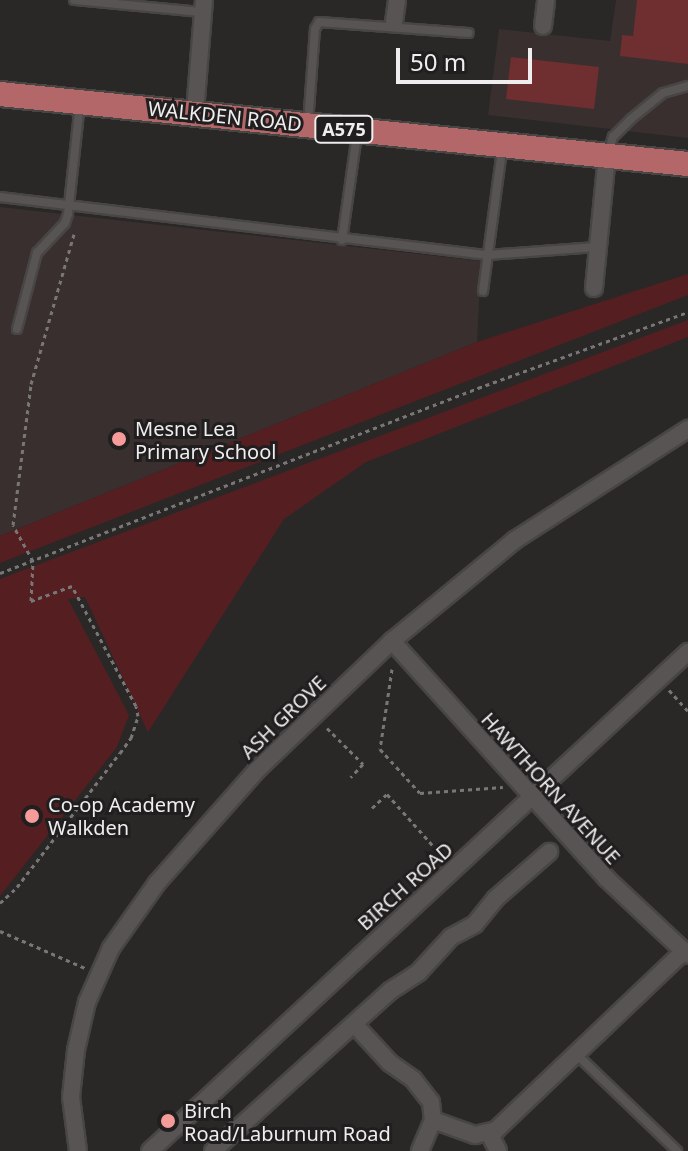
<!DOCTYPE html>
<style>
body{margin:0}
#map{position:relative;width:688px;height:1151px;overflow:hidden;background:#2a2727;font-family:"Noto Sans",sans-serif}
div>[style]{position:absolute}
[style*='--x']{left:calc(var(--x)*1px);top:calc(var(--y)*1px);width:calc(var(--w)*1px);rotate:calc(var(--a)*1deg)}
.built>*{inset:0;background:#392f2f}
.green>*{inset:0;background:#551f21}
.building>*{inset:0;background:#6f2e2f}
.path>*{height:3px;margin-top:-1.5px;transform-origin:0;background:repeating-linear-gradient(90deg,#787676 0 4px,transparent 0 8px)}
.roads{filter:drop-shadow(2px 0 #484545) drop-shadow(-2px 0 #484545) drop-shadow(0 2px #484545) drop-shadow(0 -2px #484545)}
.service>*{height:8px;margin:-4px;padding:0 4px;transform-origin:4px;border-radius:4px;background:#585454}
.minor>*{height:16px;margin:-8px;padding:0 8px;transform-origin:8px;border-radius:8px;background:#585454}
.primary>*{height:24px;margin:-12px;padding:0 12px;transform-origin:12px;border-radius:12px;background:#b36768}
.dots>*{width:22px;height:22px;translate:-50% -50%;box-sizing:border-box;border:4px solid #201e1e;border-radius:50%}
span{translate:-50% -50%;white-space:nowrap;text-align:center;line-height:1.15;-webkit-text-stroke:6px #201e1e;paint-order:stroke}
.shield-label span{padding:2px 6px;background:#201e1e;border:2px solid;border-radius:6px;-webkit-text-stroke-width:0}
.shield-label{font-size:18px;color:#efeded;font-weight:700}
.street-label{font-size:20px;color:#efeded}
.poi-label{font-size:20px;color:#efeded}
.left{translate:0 -50%;text-align:left}
.scale{position:absolute;left:396px;top:48px;width:136px;height:36px;box-sizing:border-box;border:4px solid #efeded;border-top:0;padding-left:10px;font-size:24px;line-height:28px;white-space:nowrap;color:#efeded;-webkit-text-stroke:6px #201e1e;paint-order:stroke}
</style>
<div id="map">
<div class="built">
<div style="clip-path:polygon(616px 0,688px 0,688px 138px,488px 115px,499px 29px,610px 41px)"></div>
<div style="clip-path:polygon(0 207px,481px 261px,477px 342px,0 536px)"></div>
</div>
<div class="green">
<div style="clip-path:polygon(688px 274px,688px 295px,0 563px,0 536px,477px 342px)"></div>
<div style="clip-path:polygon(688px 320px,688px 337px,366px 462px,284px 519px,148px 732px,85px 597px,68px 599px,129px 715px,117px 747px,0 896px,0 579px)"></div>
</div>
<div class="building">
<div style="clip-path:polygon(637px 0,688px 0,688px 64px,620px 56px,622px 35px,633px 36px)"></div>
<div style="clip-path:polygon(511px 57px,599px 67px,594px 109px,506px 99px)"></div>
</div>
<div class="path">
<div style="--x:0;--y:573;--w:513;--a:-21.16"></div>
<div style="--x:478;--y:388;--w:223;--a:-19.9"></div>
<div style="--x:392;--y:669;--w:81;--a:98.5"></div>
<div style="--x:380;--y:749;--w:59;--a:47.7"></div>
<div style="--x:420;--y:793;--w:83;--a:-4.1"></div>
<div style="--x:669;--y:690;--w:28;--a:48"></div>
<div style="--x:327;--y:728;--w:51;--a:45"></div>
<div style="--x:363;--y:764;--w:18;--a:133"></div>
<div style="--x:372;--y:808;--w:21;--a:-43"></div>
<div style="--x:387;--y:794;--w:84;--a:48.4"></div>
<div style="--x:0;--y:903;--w:23;--a:-43"></div>
<div style="--x:17;--y:887;--w:169;--a:-52.5"></div>
<div style="--x:120;--y:753;--w:19;--a:-54"></div>
<div style="--x:131;--y:738;--w:23;--a:-72"></div>
<div style="--x:138;--y:716;--w:10;--a:-101"></div>
<div style="--x:136;--y:706;--w:136;--a:-118.1"></div>
<div style="--x:72;--y:586;--w:44;--a:159.9"></div>
<div style="--x:31;--y:601;--w:40;--a:-87.1"></div>
<div style="--x:33;--y:561;--w:41;--a:-119.1"></div>
<div style="--x:13;--y:525;--w:142;--a:-82.7"></div>
<div style="--x:31;--y:384;--w:156;--a:-74"></div>
<div style="--x:0;--y:931;--w:93;--a:23.5"></div>
</div>
<div class="roads">
<div class="service">
<div style="--x:74;--y:0;--w:129;--a:5.4"></div>
<div style="--x:308;--y:124;--w:95;--a:-85.8"></div>
<div style="--x:315;--y:29;--w:8;--a:-60"></div>
<div style="--x:319;--y:22;--w:150;--a:4.2"></div>
<div style="--x:608;--y:154;--w:18;--a:-74"></div>
<div style="--x:613;--y:137;--w:25;--a:-45"></div>
<div style="--x:631;--y:119;--w:41;--a:-39.1"></div>
<div style="--x:663;--y:93;--w:26;--a:-16"></div>
<div style="--x:0;--y:197;--w:491;--a:6.8"></div>
<div style="--x:488;--y:255;--w:109;--a:-4.2"></div>
<div style="--x:342;--y:240;--w:107;--a:-81.9"></div>
<div style="--x:483;--y:291;--w:142;--a:-82.3"></div>
<div style="--x:17;--y:329;--w:79;--a:-75.3"></div>
<div style="--x:37;--y:253;--w:41;--a:-47"></div>
<div style="--x:65;--y:223;--w:9;--a:-72"></div>
<div style="--x:68;--y:214;--w:112;--a:-83.8"></div>
<div style="--x:576;--y:1054;--w:140;--a:43.8"></div>
</div>
<div class="minor">
<div style="--x:394;--y:22;--w:22;--a:-82"></div>
<div style="--x:543;--y:26;--w:26;--a:-83"></div>
<div style="--x:195;--y:112;--w:112;--a:-85.4"></div>
<div style="--x:594;--y:288;--w:133;--a:-84.4"></div>
<div style="--x:392;--y:641;--w:319;--a:47.9"></div>
<div style="--x:606;--y:878;--w:112;--a:43.2"></div>
<div style="--x:354;--y:1024;--w:53;--a:47.3"></div>
<div style="--x:390;--y:1063;--w:28;--a:35"></div>
<div style="--x:413;--y:1079;--w:29;--a:52"></div>
<div style="--x:431;--y:1102;--w:18;--a:84"></div>
<div style="--x:433;--y:1120;--w:34;--a:113"></div>
<div style="--x:433;--y:1120;--w:45;--a:19.7"></div>
<div style="--x:475;--y:1135;--w:22;--a:-13"></div>
<div style="--x:496;--y:1130;--w:260;--a:-43.6"></div>
<div style="--x:489;--y:1133;--w:20;--a:63"></div>
<div style="--x:78;--y:1151;--w:54;--a:-97.4"></div>
<div style="--x:71;--y:1097;--w:47;--a:-83.9"></div>
<div style="--x:76;--y:1050;--w:49;--a:-77.1"></div>
<div style="--x:87;--y:1002;--w:59;--a:-66"></div>
<div style="--x:111;--y:948;--w:80;--a:-54.7"></div>
<div style="--x:157;--y:883;--w:149;--a:-48.5"></div>
<div style="--x:256;--y:771;--w:188;--a:-43.7"></div>
<div style="--x:392;--y:641;--w:159;--a:-39.4"></div>
<div style="--x:515;--y:540;--w:206;--a:-32.7"></div>
<div style="--x:150;--y:1151;--w:734;--a:-42.85"></div>
<div style="--x:213;--y:1151;--w:239;--a:-42.1"></div>
<div style="--x:390;--y:991;--w:35;--a:-33"></div>
<div style="--x:419;--y:972;--w:47;--a:-47.6"></div>
<div style="--x:451;--y:937;--w:27;--a:-28"></div>
<div style="--x:475;--y:924;--w:32;--a:-51"></div>
<div style="--x:495;--y:899;--w:72;--a:-41"></div>
</div>
<div class="primary">
<div style="--x:0;--y:94;--w:692;--a:5.81"></div>
</div>
</div>
<div class="dots">
<div style="left:119px;top:439px;background:#f59b9a"></div>
<div style="left:32px;top:816px;background:#f59b9a"></div>
<div style="left:168px;top:1121px;background:#f59b9a"></div>
</div>
<div class="shield-label">
<span style="left:344px;top:129px">A575</span>
</div>
<div class="street-label">
<span style="left:225px;top:116px;rotate:6deg">WALKDEN ROAD</span>
<span style="left:283px;top:717px;rotate:-44deg">ASH GROVE</span>
<span style="left:551px;top:788px;rotate:48deg">HAWTHORN AVENUE</span>
<span style="left:405px;top:886px;rotate:-42deg">BIRCH ROAD</span>
</div>
<div class="poi-label">
<span class="left" style="left:135px;top:440px">Mesne Lea<br>Primary School</span>
<span class="left" style="left:48px;top:816px">Co-op Academy<br>Walkden</span>
<span class="left" style="left:184px;top:1122px">Birch<br>Road/Laburnum Road</span>
</div>
<div class="scale">50 m</div>
</div>
